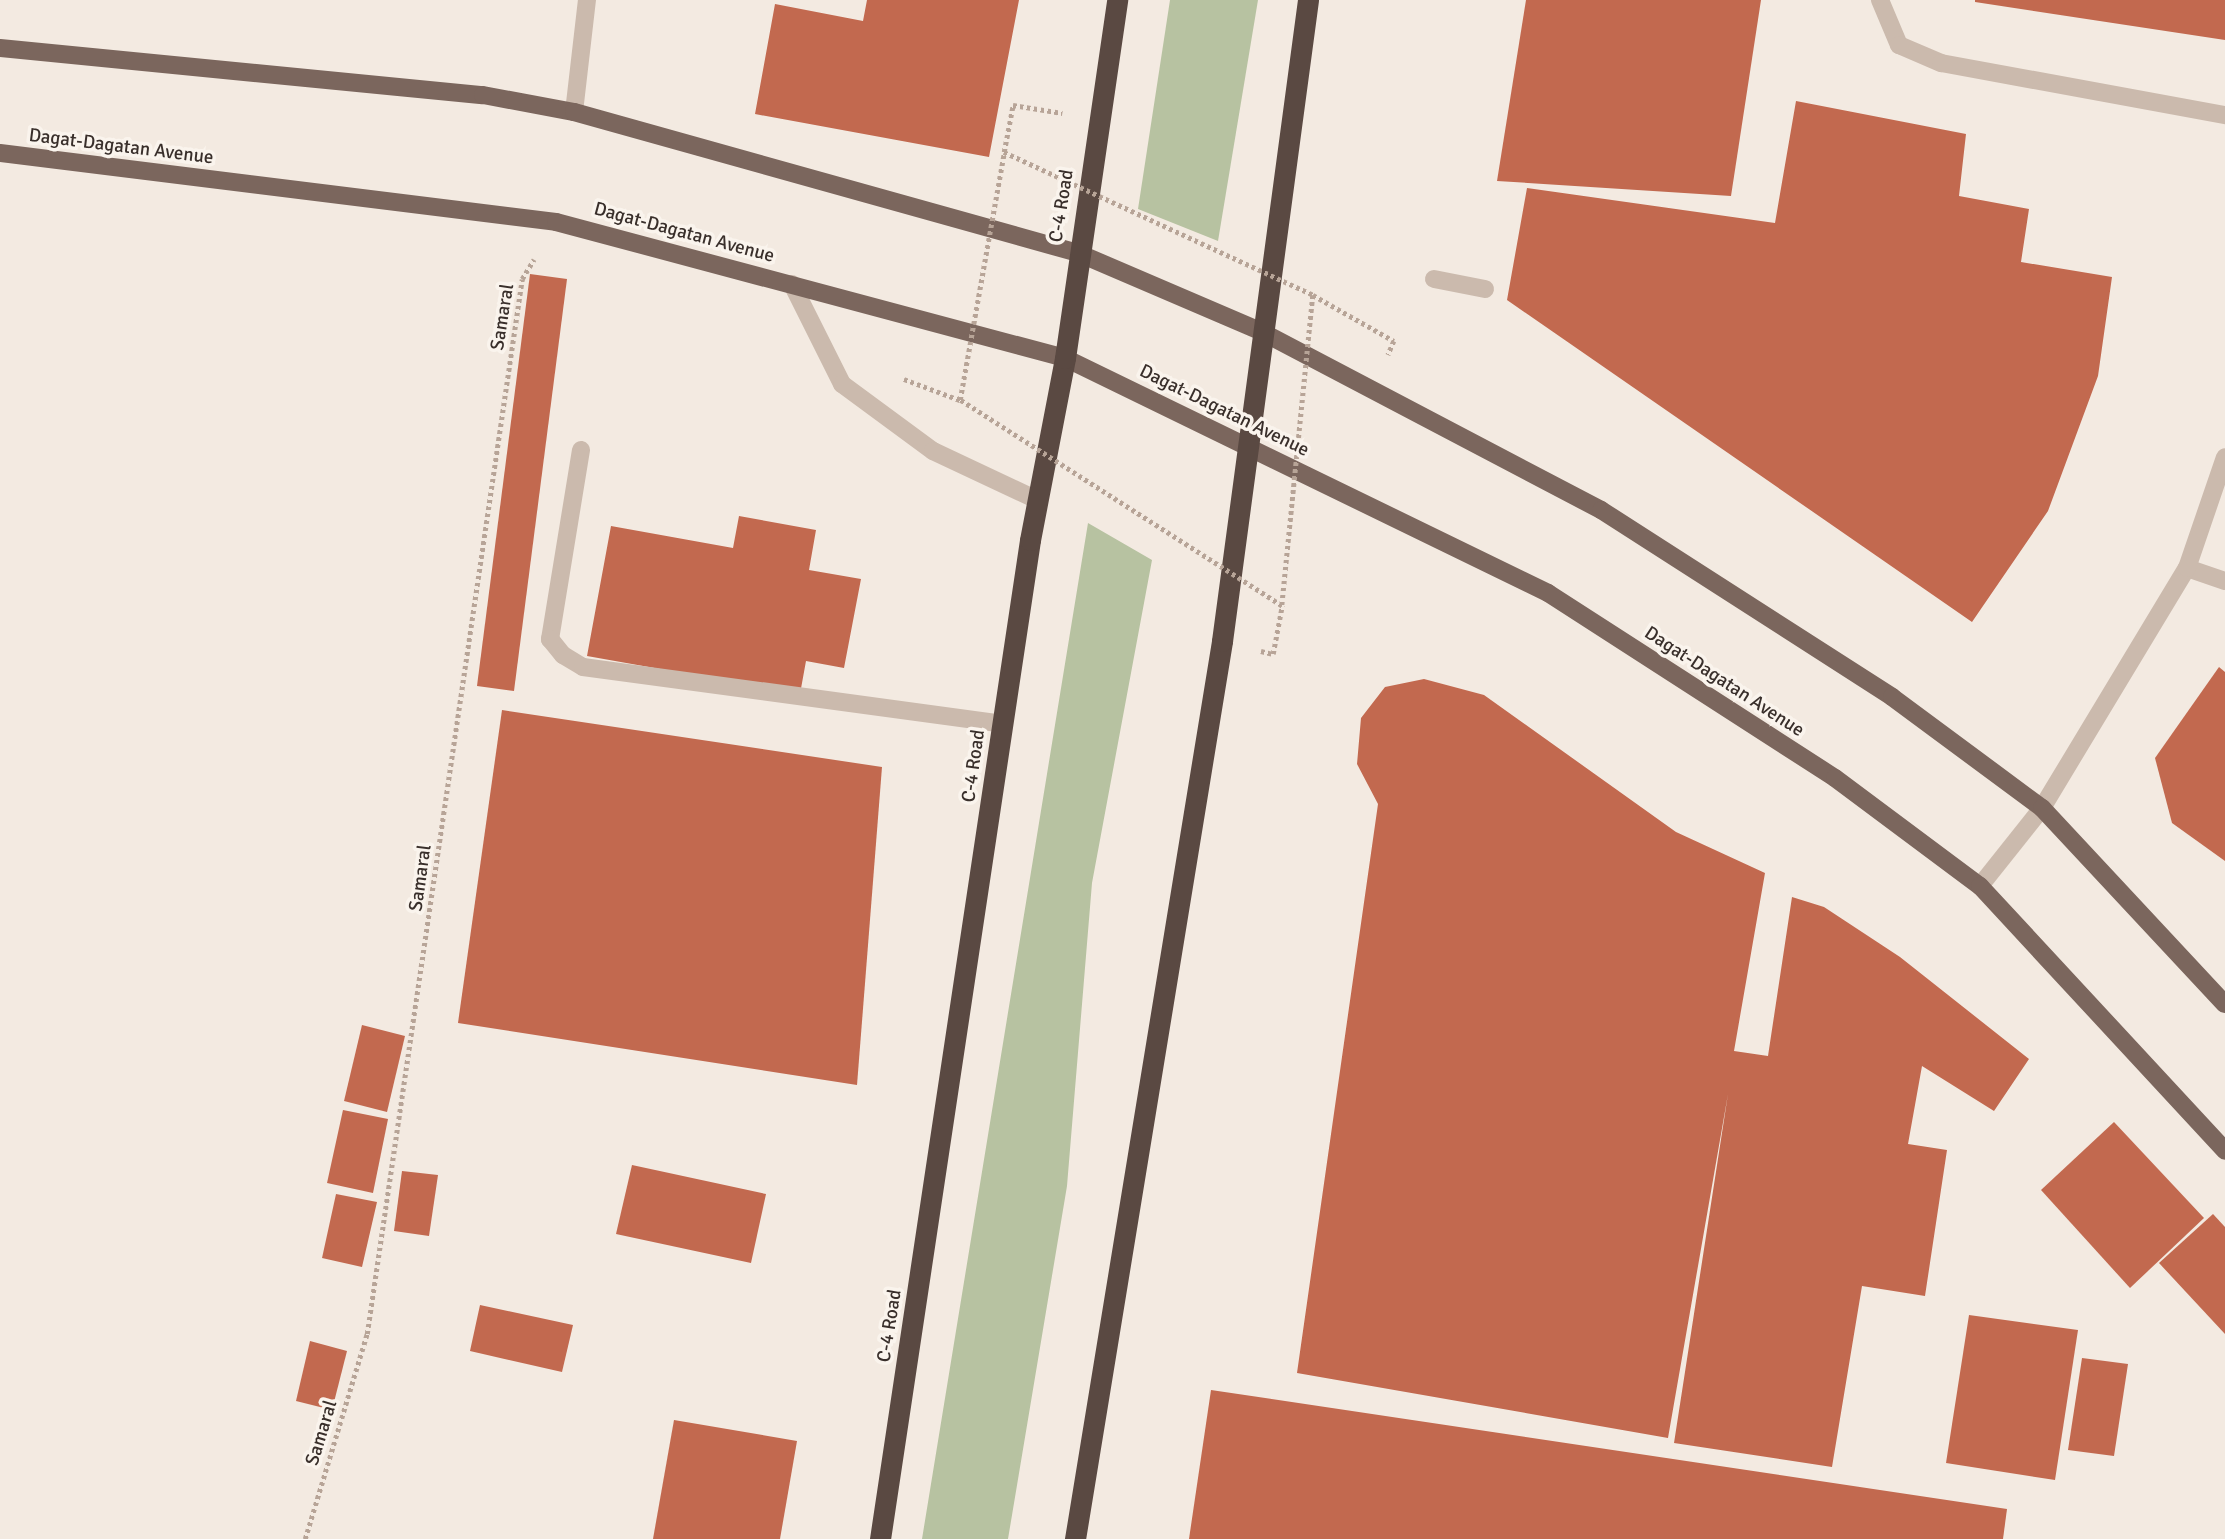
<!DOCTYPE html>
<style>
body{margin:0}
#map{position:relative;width:2225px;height:1539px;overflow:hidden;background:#f3eae1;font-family:Signika,sans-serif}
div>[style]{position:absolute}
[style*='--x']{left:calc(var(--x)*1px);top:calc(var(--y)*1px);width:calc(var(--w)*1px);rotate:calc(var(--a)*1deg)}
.green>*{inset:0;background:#b7c2a1}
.building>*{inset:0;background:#c2694f}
.path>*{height:4.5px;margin-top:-2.25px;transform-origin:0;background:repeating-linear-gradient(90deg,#b7a497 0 3.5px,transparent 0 7px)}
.minor>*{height:18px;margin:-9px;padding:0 9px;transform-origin:9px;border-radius:9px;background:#cbbaad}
.major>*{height:18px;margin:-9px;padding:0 9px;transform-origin:9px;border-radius:9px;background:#7b665d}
.highway>*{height:21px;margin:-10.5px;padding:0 10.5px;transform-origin:10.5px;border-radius:10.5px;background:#5a4942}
.path-bridge>*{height:4.5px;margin-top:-2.25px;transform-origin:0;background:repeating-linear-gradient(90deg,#b7a497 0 3.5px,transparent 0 7px)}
span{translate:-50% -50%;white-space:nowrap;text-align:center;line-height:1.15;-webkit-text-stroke:7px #faf4ed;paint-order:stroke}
.street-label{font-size:19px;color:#392f2b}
</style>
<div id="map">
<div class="green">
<div style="clip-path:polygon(1170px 0,1258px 0,1218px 241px,1138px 209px)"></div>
<div style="clip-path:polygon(1088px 523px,1152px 560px,1092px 883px,1067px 1186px,1008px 1539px,922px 1539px)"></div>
</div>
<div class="building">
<div style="clip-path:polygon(867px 0,1019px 0,989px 157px,755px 114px,775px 4px,863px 21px)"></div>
<div style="clip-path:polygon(1526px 0,1761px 0,1731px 196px,1497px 181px)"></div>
<div style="clip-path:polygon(2225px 0,2225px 40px,1975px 2px,1975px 0)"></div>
<div style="clip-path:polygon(1796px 101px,1966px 134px,1959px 196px,2029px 209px,2021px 262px,2112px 277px,2098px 376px,2048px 511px,1972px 622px,1507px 300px,1527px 188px,1775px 223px)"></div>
<div style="clip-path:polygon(530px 274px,567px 279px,514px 691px,477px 686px)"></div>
<div style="clip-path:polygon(739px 516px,816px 530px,809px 570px,861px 579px,844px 668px,806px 661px,800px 694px,587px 656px,611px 526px,733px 548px)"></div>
<div style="clip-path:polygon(2219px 667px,2225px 672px,2225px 861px,2172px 823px,2155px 758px)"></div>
<div style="clip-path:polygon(1424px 679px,1484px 695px,1676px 832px,1765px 873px,1734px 1051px,1768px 1056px,1792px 897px,1824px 907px,1900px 957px,2029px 1059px,1994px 1111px,1922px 1066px,1908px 1144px,1947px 1150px,1925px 1296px,1862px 1286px,1832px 1467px,1674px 1443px,1728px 1094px,1668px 1438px,1297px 1373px,1378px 804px,1357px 764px,1361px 718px,1385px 687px)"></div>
<div style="clip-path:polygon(502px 710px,882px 767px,857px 1085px,458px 1023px)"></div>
<div style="clip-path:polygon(362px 1025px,405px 1036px,387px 1112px,344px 1101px)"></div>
<div style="clip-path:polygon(343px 1110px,388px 1119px,373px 1193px,327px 1183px)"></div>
<div style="clip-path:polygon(2114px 1122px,2204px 1218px,2130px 1288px,2041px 1190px)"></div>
<div style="clip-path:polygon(632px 1165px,766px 1194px,751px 1263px,616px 1234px)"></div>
<div style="clip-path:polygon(402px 1171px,438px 1175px,429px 1236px,394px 1231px)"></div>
<div style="clip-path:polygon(336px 1194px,377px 1202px,362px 1267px,322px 1258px)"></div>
<div style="clip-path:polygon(2213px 1214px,2225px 1227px,2225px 1334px,2159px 1263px)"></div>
<div style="clip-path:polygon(480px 1305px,573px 1325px,562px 1372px,470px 1351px)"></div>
<div style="clip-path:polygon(1969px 1315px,2078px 1330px,2055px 1480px,1946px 1463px)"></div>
<div style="clip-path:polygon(310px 1341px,347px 1351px,332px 1410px,296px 1401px)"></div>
<div style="clip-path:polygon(2082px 1358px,2128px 1364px,2114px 1456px,2068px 1450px)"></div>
<div style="clip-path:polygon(1211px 1390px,2007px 1509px,2003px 1539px,1189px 1539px)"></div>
<div style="clip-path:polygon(674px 1420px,797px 1441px,780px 1539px,653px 1539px)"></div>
</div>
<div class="path">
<div style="--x:1004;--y:152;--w:48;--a:-79.2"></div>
<div style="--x:1013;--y:105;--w:50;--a:9.3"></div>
<div style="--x:1313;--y:295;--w:93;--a:29.6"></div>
<div style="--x:1394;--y:341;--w:15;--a:113"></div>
<div style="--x:904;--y:379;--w:60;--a:20.6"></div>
<div style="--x:1261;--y:651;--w:12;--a:14"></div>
<div style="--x:1273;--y:654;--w:49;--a:-79.4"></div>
<div style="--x:305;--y:1539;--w:214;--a:-73.2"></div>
<div style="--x:367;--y:1334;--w:1066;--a:-81.64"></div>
<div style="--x:522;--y:279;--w:23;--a:-59"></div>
</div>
<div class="minor">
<div style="--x:1880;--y:0;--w:49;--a:67.1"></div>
<div style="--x:1899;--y:45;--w:46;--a:23.2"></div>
<div style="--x:1941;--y:63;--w:289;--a:10.4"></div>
<div style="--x:574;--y:112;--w:113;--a:-83.4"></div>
<div style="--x:1434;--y:279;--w:52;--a:11.1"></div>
<div style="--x:792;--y:284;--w:112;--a:63.4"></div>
<div style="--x:842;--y:384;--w:113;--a:36.4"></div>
<div style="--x:933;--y:451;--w:115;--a:25.2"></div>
<div style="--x:581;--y:450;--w:192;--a:99.3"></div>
<div style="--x:550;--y:639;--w:21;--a:51"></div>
<div style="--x:563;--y:655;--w:23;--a:31"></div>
<div style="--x:583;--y:667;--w:424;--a:7.7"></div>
<div style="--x:2187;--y:568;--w:40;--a:18.9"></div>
<div style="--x:1980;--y:886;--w:100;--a:-51.5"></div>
<div style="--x:2042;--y:808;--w:280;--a:-58.9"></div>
<div style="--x:2187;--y:568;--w:117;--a:-71.1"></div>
</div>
<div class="major">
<div style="--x:0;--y:48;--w:485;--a:5.6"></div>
<div style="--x:483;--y:95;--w:93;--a:10.6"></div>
<div style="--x:574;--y:112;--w:523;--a:15.63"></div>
<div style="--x:1078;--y:253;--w:200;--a:23.2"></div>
<div style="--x:1262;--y:332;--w:383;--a:27.7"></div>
<div style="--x:1601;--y:510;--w:346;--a:32.7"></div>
<div style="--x:1892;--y:697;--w:187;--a:36.5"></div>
<div style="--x:2042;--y:808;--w:268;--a:47"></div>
<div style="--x:0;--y:153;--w:560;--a:7.07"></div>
<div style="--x:556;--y:222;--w:527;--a:14.96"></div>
<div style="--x:1065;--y:358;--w:537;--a:25.94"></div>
<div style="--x:1548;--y:593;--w:341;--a:32.8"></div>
<div style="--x:1835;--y:778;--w:181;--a:36.7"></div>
<div style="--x:1980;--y:886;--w:361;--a:47.2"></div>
</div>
<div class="highway">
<div style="--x:880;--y:1539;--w:1010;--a:-81.46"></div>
<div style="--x:1030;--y:540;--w:185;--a:-79.1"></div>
<div style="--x:1065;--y:358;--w:362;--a:-81.7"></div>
<div style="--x:1075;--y:1539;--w:910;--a:-80.7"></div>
<div style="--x:1222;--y:641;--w:647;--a:-82.36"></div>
</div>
<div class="path-bridge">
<div style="--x:1004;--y:152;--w:340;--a:24.8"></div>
<div style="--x:1313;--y:295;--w:313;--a:95.7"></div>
<div style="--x:1282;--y:606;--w:382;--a:-147.4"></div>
<div style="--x:960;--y:400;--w:252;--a:-79.9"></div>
</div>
<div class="street-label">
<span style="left:121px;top:147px;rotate:7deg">Dagat-Dagatan Avenue</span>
<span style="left:1062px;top:206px;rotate:-81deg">C-4 Road</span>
<span style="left:684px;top:233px;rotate:15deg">Dagat-Dagatan Avenue</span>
<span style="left:503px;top:317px;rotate:-81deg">Samaral</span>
<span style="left:1224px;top:411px;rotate:26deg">Dagat-Dagatan Avenue</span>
<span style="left:1724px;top:682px;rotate:33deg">Dagat-Dagatan Avenue</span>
<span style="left:974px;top:766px;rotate:-82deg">C-4 Road</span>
<span style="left:421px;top:878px;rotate:-82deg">Samaral</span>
<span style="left:890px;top:1326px;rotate:-81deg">C-4 Road</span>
<span style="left:322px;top:1433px;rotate:-73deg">Samaral</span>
</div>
</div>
